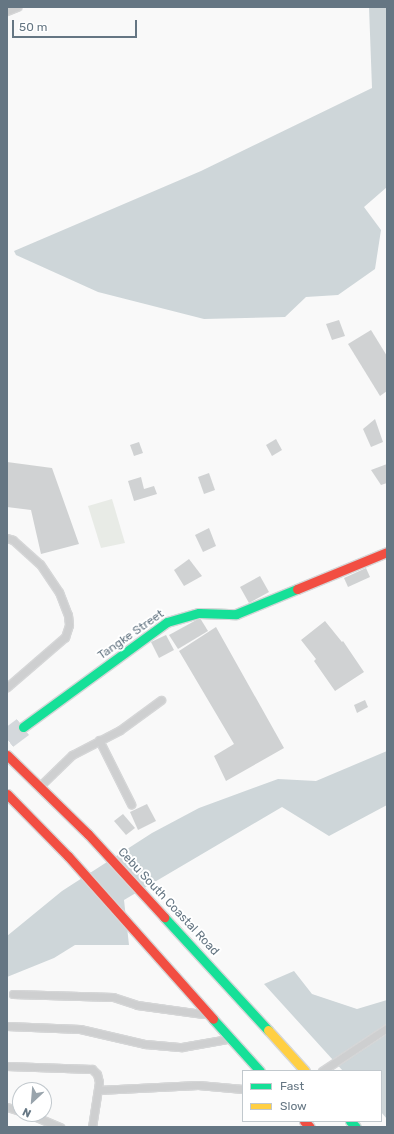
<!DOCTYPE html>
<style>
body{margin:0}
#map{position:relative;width:394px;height:1134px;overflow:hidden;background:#f9f9f9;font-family:Rubik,sans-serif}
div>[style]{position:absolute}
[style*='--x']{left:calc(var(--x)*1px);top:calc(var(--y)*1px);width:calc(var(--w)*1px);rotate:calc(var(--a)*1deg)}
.green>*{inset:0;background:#e8ebe6}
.water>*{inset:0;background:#ced6d9}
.building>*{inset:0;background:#d0d2d3}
.secondary-tunnel>*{height:20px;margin-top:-10px;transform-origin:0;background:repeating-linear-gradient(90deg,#d4d8dc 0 20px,transparent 0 30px)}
.roads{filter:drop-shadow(1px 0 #d5d6d7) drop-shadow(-1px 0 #d5d6d7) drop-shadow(0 1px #d5d6d7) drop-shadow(0 -1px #d5d6d7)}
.lane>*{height:7px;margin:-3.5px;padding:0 3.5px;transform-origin:3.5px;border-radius:3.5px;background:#cecfd0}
.fast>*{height:9px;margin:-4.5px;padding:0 4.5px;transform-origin:4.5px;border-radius:4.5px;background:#16e098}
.slow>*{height:9px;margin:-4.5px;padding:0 4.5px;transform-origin:4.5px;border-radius:4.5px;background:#ffcf43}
.jam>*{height:9px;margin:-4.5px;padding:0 4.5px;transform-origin:4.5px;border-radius:4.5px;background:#f24e42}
span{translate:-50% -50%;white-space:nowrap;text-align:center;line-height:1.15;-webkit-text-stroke:4px #fff;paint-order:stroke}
.street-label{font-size:12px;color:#657683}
.frame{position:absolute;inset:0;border:8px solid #657683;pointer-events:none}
.legend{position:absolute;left:242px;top:1070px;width:140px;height:52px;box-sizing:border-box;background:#fff;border:1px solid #c1c8cd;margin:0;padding:5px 7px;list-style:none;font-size:12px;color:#657683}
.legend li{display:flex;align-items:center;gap:8px;height:20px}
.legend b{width:20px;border:1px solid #c1c8cd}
.north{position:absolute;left:12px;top:1082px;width:40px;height:40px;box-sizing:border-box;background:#fff;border:1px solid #c1c8cd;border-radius:50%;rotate:206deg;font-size:11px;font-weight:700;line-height:16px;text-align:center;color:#657683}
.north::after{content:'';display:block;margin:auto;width:14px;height:18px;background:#99a4ac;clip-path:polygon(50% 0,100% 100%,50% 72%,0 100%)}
.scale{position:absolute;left:12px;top:20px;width:125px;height:18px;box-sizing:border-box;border:2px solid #657683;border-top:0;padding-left:5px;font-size:12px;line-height:14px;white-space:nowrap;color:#657683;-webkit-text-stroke:3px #fff;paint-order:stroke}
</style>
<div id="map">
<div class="green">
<div style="clip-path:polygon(112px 499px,125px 543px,101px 548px,88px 506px)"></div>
</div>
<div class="water">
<div style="clip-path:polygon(369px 7px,387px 7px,387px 187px,364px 207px,381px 230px,375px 269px,338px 295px,306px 297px,285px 317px,204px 319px,98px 292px,16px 255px,14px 251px,201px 171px,372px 88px)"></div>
<div style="clip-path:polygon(387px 751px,387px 805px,329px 836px,282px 807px,124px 900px,129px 945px,75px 945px,54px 958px,7px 977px,7px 936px,62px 891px,152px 833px,199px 808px,278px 779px,316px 781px)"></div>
<div style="clip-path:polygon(294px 971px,312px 994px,357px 1009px,387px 1000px,387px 1119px,381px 1112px,381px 1071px,343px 1071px,264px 984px)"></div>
</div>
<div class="building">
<div style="clip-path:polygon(339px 320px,345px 336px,332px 340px,326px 324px)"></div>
<div style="clip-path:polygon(371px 330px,387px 356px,387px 391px,380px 396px,348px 344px)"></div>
<div style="clip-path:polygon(375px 419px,383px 442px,371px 447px,363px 429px)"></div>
<div style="clip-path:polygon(276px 439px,282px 450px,272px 456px,266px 445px)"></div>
<div style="clip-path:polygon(139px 442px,143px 453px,134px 456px,130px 445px)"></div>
<div style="clip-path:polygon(7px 462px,52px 468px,79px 544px,41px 554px,31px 510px,7px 507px)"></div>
<div style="clip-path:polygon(387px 464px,387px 483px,381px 485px,371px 470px)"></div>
<div style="clip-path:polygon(209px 473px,215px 490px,204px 494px,198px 477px)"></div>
<div style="clip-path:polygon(141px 477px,144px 489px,154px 486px,157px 494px,134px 501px,128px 481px)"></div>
<div style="clip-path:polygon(209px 528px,216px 546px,203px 552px,195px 535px)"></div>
<div style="clip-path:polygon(189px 559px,202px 576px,184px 586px,174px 570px)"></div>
<div style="clip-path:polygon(366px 568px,370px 577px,348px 587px,344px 578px)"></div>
<div style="clip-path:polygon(260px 576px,269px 592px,249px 603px,240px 587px)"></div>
<div style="clip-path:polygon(200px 618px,208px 631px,178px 649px,169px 635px)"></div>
<div style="clip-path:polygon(325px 621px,342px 642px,343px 641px,364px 672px,335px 691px,314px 661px,316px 659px,301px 640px)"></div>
<div style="clip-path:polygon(216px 627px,284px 748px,226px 781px,214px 756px,234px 744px,179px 651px)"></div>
<div style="clip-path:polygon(166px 635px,174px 650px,159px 658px,151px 642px)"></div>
<div style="clip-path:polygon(365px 700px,368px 707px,357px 713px,354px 705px)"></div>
<div style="clip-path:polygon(147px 804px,156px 821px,138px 830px,130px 812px)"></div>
<div style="clip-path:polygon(123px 814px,135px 828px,126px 835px,114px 821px)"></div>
</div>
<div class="secondary-tunnel">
<div style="--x:7;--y:739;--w:20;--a:-37"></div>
</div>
<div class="roads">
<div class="lane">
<div style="--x:7;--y:11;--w:11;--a:-22"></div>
<div style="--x:7;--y:538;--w:6;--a:18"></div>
<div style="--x:13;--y:540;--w:36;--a:42"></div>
<div style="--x:40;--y:564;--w:34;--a:56"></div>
<div style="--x:59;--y:592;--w:25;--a:69"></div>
<div style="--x:68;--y:615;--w:10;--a:84"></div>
<div style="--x:69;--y:625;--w:13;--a:108"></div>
<div style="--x:65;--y:637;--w:77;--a:139.2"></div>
<div style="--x:99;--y:740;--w:72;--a:63.4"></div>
<div style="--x:41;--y:785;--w:43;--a:-44.1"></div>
<div style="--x:72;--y:755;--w:54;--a:-27.5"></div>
<div style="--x:120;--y:730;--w:51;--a:-36.2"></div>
<div style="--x:13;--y:994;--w:100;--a:1.7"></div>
<div style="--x:113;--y:997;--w:25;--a:18"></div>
<div style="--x:137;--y:1005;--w:67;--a:7.8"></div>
<div style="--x:7;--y:1026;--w:73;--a:2.4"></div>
<div style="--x:80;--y:1029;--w:67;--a:13"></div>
<div style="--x:145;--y:1044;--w:37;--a:5"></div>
<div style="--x:182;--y:1047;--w:47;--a:-9.9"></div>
<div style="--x:7;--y:1066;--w:85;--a:2"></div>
<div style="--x:92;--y:1069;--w:7;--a:45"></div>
<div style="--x:97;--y:1074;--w:8;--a:76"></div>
<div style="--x:99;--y:1082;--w:46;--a:98.8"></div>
<div style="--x:322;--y:1071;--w:78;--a:-33.5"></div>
<div style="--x:98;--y:1090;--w:100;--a:-2.9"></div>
<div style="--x:198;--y:1085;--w:45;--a:5.1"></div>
<div style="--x:7;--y:1107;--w:14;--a:17"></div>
<div style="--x:29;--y:1114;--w:34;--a:23"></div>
</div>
<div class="fast">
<div style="--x:23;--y:727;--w:178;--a:-36.1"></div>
<div style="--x:167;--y:622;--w:33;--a:-16"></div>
<div style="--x:199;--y:613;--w:37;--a:2"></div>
<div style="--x:236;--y:614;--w:66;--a:-22.3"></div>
<div style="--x:164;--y:917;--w:154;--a:47.4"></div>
<div style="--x:213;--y:1019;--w:70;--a:47.9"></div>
<div style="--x:350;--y:1121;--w:8;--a:45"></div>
</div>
<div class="slow">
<div style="--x:268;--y:1030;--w:55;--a:47.9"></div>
</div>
<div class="jam">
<div style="--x:297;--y:589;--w:97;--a:-22.3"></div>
<div style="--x:7;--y:755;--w:113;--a:44.3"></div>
<div style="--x:88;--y:834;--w:113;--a:47.5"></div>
<div style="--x:7;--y:794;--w:87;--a:45.5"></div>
<div style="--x:68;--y:856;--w:218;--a:48.3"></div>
<div style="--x:304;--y:1121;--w:8;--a:45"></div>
</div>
</div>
<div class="street-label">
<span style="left:131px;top:635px;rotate:-35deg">Tangke Street</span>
<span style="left:168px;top:902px;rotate:47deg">Cebu South Coastal Road</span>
</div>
<div class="frame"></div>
<ul class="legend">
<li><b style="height:5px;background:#16e098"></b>Fast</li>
<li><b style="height:5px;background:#ffcf43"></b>Slow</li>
</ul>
<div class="north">N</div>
<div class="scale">50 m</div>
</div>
